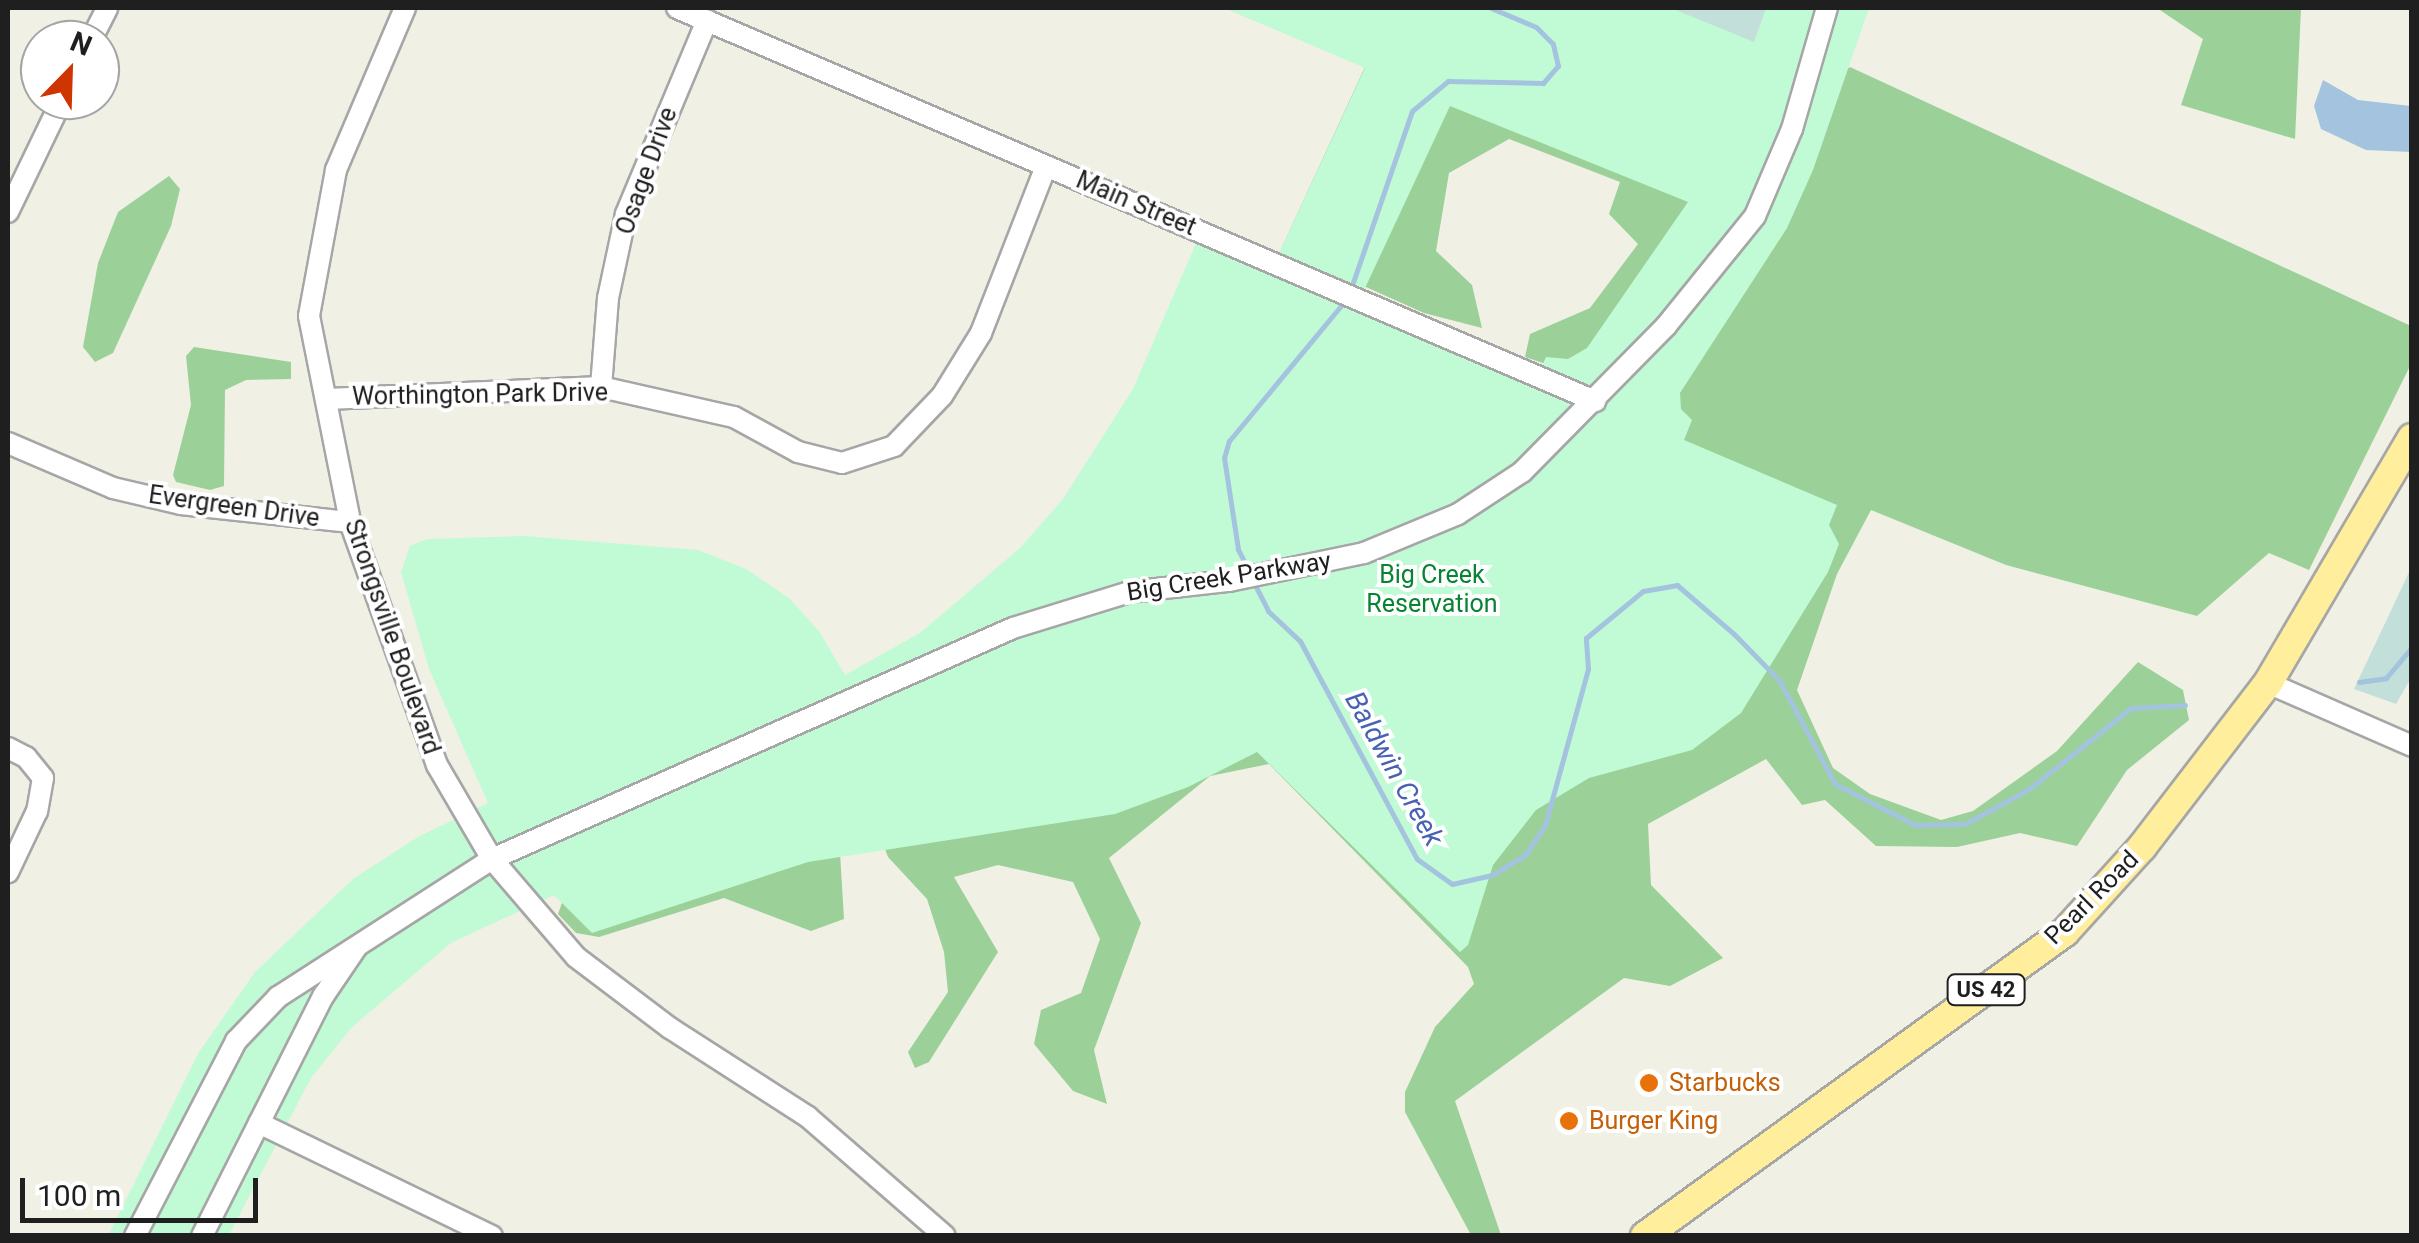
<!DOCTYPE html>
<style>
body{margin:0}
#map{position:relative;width:2419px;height:1243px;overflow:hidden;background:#f0f0e5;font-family:Roboto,sans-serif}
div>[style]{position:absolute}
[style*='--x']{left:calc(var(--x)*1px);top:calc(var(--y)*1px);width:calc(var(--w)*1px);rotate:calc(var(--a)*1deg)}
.forest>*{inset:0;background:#9bd199}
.wetland>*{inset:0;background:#c2dfd9}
.park>*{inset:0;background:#c1fbd5}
.water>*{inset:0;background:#a4c3df}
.stream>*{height:5px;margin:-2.5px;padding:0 2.5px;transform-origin:2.5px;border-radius:2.5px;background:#a4c3df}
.roads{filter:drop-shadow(2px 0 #a6a6a6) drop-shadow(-2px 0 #a6a6a6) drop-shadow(0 2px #a6a6a6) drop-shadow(0 -2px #a6a6a6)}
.minor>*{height:20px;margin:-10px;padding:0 10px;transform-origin:10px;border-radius:10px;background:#fff}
.major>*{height:28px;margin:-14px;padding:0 14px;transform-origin:14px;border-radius:14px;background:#ffee9c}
.dots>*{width:28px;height:28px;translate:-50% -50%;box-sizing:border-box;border:5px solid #fff;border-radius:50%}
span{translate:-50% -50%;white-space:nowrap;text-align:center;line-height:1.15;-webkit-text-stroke:8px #fff;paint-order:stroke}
.shield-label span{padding:2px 8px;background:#fff;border:2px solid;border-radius:8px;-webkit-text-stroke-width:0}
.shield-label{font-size:22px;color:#1f1f1f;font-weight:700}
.street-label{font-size:25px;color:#1f1f1f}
.park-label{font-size:25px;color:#088332}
.food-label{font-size:25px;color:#c56008}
.left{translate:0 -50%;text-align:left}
.water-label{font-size:28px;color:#4862b3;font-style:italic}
.frame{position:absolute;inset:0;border:10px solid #1f1f1f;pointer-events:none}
.north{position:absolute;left:20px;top:20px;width:100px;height:100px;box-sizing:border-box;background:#fff;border:2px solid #a5a5a5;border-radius:50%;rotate:23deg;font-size:28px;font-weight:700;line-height:40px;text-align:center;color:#1f1f1f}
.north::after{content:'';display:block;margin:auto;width:35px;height:45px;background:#cf3500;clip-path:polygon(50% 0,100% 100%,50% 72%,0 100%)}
.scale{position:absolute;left:20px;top:1178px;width:238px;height:45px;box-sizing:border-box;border:5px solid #1f1f1f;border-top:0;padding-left:12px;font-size:30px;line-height:35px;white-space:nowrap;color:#1f1f1f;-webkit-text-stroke:8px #fff;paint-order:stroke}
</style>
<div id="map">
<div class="forest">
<div style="clip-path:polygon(1225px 8px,1671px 8px,1755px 43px,1773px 97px,1589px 355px,1561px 369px,1525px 357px,1530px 334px,1590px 308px,1638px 244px,1609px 214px,1620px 182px,1509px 139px,1449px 173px,1436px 251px,1472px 285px,1482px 328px,1424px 313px,1281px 249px,1365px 67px)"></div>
<div style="clip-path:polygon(2157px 8px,2301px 8px,2295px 139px,2181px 105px,2203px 39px)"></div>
<div style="clip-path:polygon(1850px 67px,2411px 326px,2411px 364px,2309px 570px,2269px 553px,2197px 616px,2006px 565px,1871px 510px,1837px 574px,1797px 690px,1833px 768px,1870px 794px,1941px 820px,1973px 811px,2057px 751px,2138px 662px,2183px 690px,2189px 720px,2127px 770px,2077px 846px,2020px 833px,1957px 847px,1876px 846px,1825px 800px,1802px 805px,1766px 759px,1648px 824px,1651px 885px,1723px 958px,1670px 986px,1624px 978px,1455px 1101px,1501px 1235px,1471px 1235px,1405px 1112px,1405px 1092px,1435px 1027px,1474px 984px,1468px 967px,1269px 764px,1210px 776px,1109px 858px,1141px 923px,1094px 1050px,1107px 1104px,1073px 1091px,1034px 1044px,1041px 1010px,1081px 993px,1100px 939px,1073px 882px,998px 865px,954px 877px,998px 952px,929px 1062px,915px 1068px,908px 1052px,948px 992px,944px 952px,927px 899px,888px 857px,861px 784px,1367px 603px,1826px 84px)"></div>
<div style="clip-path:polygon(169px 176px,180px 189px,171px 226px,113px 353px,95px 362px,83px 347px,98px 263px,118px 212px)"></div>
<div style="clip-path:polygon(194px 347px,291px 362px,291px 379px,246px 380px,225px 390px,224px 486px,210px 490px,176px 482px,173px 475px,191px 405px,186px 356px)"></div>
<div style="clip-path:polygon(839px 836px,844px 919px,811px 931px,724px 898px,599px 937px,576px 933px,558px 914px,569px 883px)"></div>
</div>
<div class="wetland">
<div style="clip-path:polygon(1671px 8px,1771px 8px,1755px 43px)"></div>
<div style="clip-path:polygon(2411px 568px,2411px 678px,2396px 704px,2354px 689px)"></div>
</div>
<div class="park">
<div style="clip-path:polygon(evenodd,1225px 8px,1671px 8px,1754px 42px,1766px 8px,1869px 8px,1813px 170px,1787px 228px,1680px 393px,1681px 409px,1692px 420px,1684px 440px,1837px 505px,1829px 525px,1839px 544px,1828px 572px,1741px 713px,1692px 750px,1589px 778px,1536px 810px,1493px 865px,1468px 945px,1460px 952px,1257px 752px,1188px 787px,1115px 814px,808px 862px,592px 933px,554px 895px,451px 943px,352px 1027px,311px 1078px,229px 1235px,108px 1236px,199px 1052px,255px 972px,353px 879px,418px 837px,488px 803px,429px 669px,401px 572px,410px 546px,427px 539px,524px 536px,698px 550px,746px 569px,789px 598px,819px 631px,845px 675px,920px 633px,1020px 548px,1063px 499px,1133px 389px,1200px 234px,1274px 264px,1365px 68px,1225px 8px,1450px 106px,1688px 202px,1587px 348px,1568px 359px,1546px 357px,1537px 377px,1359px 301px,1450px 106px)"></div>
</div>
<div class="water">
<div style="clip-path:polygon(2323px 80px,2358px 100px,2411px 106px,2411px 152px,2366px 150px,2321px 129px,2314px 106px)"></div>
</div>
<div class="stream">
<div style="--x:1350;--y:291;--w:190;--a:-71"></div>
<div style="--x:1412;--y:111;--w:47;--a:-39.8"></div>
<div style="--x:1448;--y:81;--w:95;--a:1.2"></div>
<div style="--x:1543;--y:83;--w:23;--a:-49"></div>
<div style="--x:1558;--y:66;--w:23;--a:-103"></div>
<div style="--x:1553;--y:44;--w:24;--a:-135"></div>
<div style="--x:1536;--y:27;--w:49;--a:-157.1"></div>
<div style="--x:1250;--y:573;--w:27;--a:-117"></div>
<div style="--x:1238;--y:549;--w:92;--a:-98.7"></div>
<div style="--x:1224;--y:458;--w:18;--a:-74"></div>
<div style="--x:1229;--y:441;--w:182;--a:-50.4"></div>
<div style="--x:1254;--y:583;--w:31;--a:63"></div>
<div style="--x:1268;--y:611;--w:44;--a:43.2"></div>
<div style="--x:1300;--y:641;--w:247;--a:61.8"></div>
<div style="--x:1417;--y:859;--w:43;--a:35.5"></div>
<div style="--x:1452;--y:884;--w:41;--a:-12.7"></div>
<div style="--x:1492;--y:875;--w:39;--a:-31"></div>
<div style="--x:1525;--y:855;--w:36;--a:-56"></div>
<div style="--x:1545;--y:825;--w:162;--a:-74.6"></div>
<div style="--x:1588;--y:669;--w:31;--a:-94"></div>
<div style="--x:1586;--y:638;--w:74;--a:-39.5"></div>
<div style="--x:1643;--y:591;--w:35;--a:-10"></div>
<div style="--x:1677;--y:585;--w:75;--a:40.7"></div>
<div style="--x:1734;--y:634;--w:64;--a:45.6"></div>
<div style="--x:1779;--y:680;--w:118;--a:61.7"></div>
<div style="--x:1835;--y:784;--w:90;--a:27.1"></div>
<div style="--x:1915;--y:825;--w:50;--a:-1.1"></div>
<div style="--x:1965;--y:824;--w:73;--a:-28.7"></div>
<div style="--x:2029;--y:789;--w:130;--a:-38.5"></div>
<div style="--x:2131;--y:708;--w:54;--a:-3.2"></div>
<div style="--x:2359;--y:682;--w:27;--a:-8"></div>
<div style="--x:2386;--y:678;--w:40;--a:-50"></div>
</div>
<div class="roads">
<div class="minor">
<div style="--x:405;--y:8;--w:176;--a:113.1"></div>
<div style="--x:336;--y:170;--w:148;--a:100.5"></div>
<div style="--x:309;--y:316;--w:210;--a:78.7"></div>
<div style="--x:350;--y:522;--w:258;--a:70.3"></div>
<div style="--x:437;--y:765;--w:109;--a:59.7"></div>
<div style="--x:492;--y:859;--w:129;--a:49.4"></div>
<div style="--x:576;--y:957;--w:118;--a:37.1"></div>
<div style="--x:670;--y:1028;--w:164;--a:32.8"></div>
<div style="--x:808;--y:1117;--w:181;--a:41"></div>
<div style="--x:677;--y:8;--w:999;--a:23.18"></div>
<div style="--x:91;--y:40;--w:36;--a:-63"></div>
<div style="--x:8;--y:212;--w:124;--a:-64.3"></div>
<div style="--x:601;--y:387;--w:89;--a:-85.5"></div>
<div style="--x:608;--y:298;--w:86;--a:-77.9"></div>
<div style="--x:626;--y:214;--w:210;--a:-67.3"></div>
<div style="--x:327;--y:399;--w:274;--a:-2.5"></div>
<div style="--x:601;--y:387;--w:136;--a:12.7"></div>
<div style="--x:734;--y:417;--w:73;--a:28.7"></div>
<div style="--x:798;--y:452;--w:45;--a:14"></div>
<div style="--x:842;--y:463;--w:55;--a:-18.1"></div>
<div style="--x:894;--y:446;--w:69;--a:-46.2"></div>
<div style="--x:942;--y:396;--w:74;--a:-58.2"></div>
<div style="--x:981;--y:333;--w:179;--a:-68.7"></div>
<div style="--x:8;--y:443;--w:114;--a:23.2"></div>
<div style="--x:113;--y:488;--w:70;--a:13.2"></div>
<div style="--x:181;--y:504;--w:170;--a:6.1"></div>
<div style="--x:2268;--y:683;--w:157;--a:23.6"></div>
<div style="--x:8;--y:748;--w:20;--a:27"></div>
<div style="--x:26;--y:757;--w:27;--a:51"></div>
<div style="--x:43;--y:778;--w:34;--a:100"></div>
<div style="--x:37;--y:811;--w:68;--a:115.4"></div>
<div style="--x:259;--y:1123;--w:259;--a:25.9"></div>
<div style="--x:135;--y:1236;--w:220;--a:-62.6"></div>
<div style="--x:236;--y:1041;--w:61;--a:-46.3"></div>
<div style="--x:278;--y:997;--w:255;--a:-32.8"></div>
<div style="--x:492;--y:859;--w:570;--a:-23.91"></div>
<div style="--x:1013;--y:628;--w:121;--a:-17.2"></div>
<div style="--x:1129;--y:592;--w:101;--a:-6.3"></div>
<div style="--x:1229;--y:581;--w:138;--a:-11.7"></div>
<div style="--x:1364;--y:553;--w:102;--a:-22.5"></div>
<div style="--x:1458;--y:514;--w:77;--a:-33.3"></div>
<div style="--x:1522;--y:472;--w:205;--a:-45.4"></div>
<div style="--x:1666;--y:326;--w:141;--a:-51"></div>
<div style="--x:1755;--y:216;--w:95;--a:-67"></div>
<div style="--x:1792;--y:129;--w:126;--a:-73.9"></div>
<div style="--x:202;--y:1236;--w:270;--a:-63.2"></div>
<div style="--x:324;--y:995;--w:57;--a:-55.8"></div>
</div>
<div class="major">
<div style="--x:1645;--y:1236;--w:518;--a:-35.9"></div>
<div style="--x:2065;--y:932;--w:115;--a:-47.8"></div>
<div style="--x:2142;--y:847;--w:207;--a:-52.5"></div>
<div style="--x:2268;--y:683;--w:284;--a:-59.6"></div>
</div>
</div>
<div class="dots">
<div style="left:1649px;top:1083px;background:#e8710a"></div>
<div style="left:1569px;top:1121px;background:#e8710a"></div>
</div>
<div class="shield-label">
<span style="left:1986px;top:990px">US 42</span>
</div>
<div class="street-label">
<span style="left:647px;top:171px;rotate:-70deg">Osage Drive</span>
<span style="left:1136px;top:204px;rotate:23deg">Main Street</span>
<span style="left:480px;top:395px;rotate:-1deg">Worthington Park Drive</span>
<span style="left:234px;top:507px;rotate:8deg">Evergreen Drive</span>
<span style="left:1229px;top:577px;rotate:-9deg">Big Creek Parkway</span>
<span style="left:392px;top:637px;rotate:71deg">Strongsville Boulevard</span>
<span style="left:2092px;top:898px;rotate:-45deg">Pearl Road</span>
</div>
<div class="park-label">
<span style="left:1432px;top:590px">Big Creek<br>Reservation</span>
</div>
<div class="food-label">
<span class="left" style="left:1669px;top:1083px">Starbucks</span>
<span class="left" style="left:1589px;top:1121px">Burger King</span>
</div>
<div class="water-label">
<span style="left:1394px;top:769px;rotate:61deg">Baldwin Creek</span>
</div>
<div class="frame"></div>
<div class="north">N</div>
<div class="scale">100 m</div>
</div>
